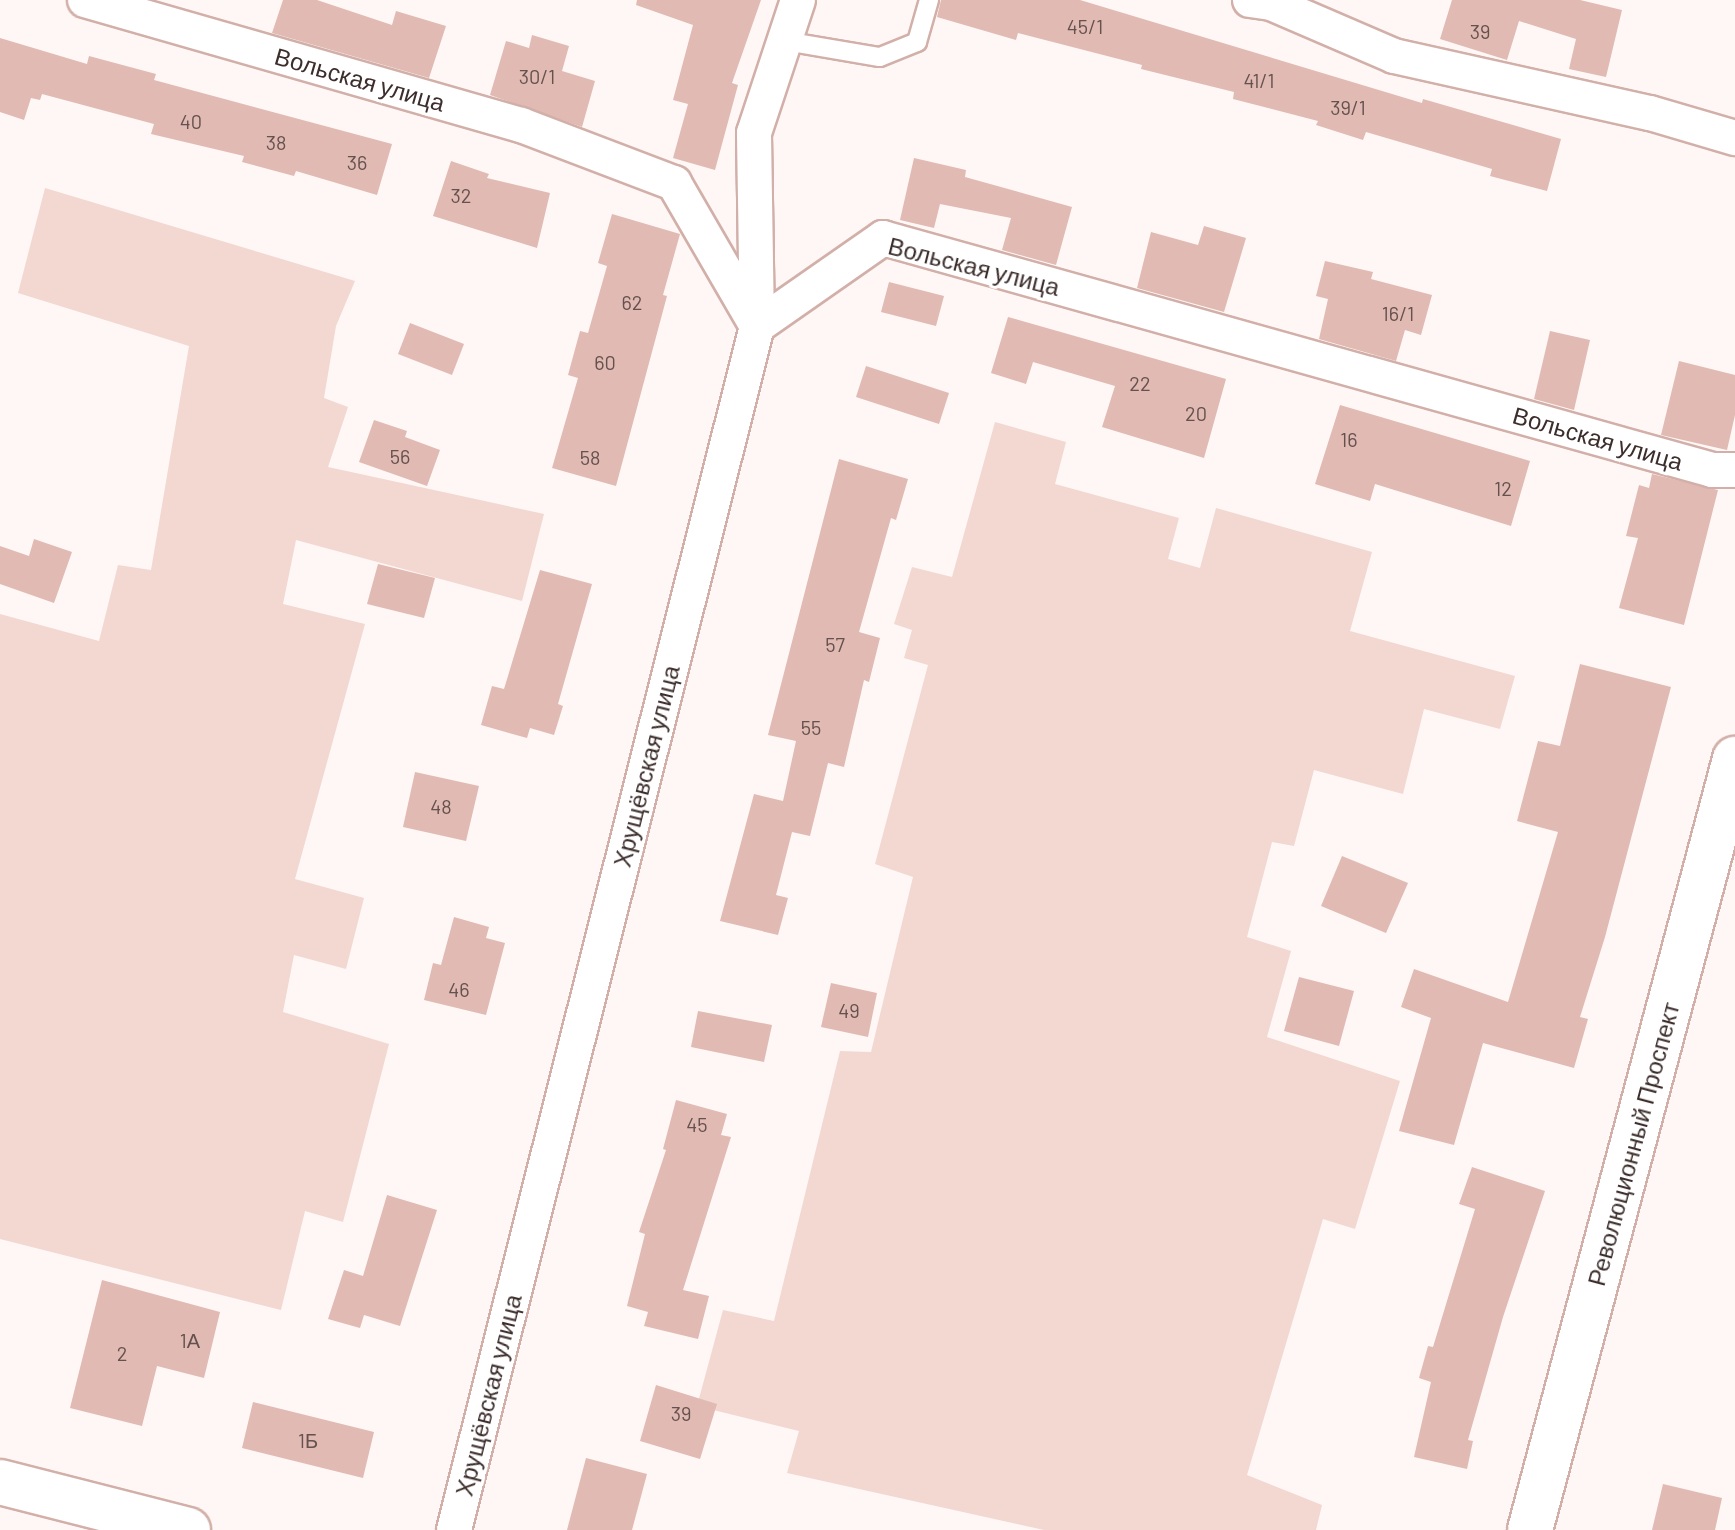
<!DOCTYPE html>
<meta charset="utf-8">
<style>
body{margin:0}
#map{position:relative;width:1735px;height:1530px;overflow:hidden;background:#fef7f5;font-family:Barlow,sans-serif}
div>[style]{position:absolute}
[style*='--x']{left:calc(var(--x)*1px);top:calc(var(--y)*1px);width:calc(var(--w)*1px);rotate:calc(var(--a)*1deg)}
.green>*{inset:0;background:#f3d7d1}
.building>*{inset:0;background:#e1bab3}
.roads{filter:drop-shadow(2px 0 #d2b0a9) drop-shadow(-2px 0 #d2b0a9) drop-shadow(0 2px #d2b0a9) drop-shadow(0 -2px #d2b0a9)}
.service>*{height:18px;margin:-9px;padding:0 9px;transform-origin:9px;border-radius:9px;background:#fff}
.minor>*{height:34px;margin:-17px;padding:0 17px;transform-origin:17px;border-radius:17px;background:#fff}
.tertiary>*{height:44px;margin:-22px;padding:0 22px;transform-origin:22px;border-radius:22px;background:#fff}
span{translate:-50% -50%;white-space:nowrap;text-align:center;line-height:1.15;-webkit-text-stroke:6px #fff;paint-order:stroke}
.number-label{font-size:20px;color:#65514e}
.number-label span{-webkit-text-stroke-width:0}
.street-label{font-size:24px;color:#3c2e2c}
</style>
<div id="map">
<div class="green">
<div style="clip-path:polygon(45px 188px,355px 281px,336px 326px,324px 398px,348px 407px,328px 467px,544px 514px,522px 601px,296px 540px,283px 604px,365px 624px,295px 879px,364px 898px,346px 969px,294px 955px,283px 1012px,389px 1044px,343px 1222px,305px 1211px,281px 1310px,0 1239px,0 614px,99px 641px,118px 565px,151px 570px,189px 346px,18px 293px)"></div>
<div style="clip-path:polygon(995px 422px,1066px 442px,1055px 484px,1179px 518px,1168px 559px,1200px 568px,1216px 508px,1372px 552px,1350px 631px,1515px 676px,1500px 729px,1424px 709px,1403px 794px,1314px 770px,1294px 846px,1272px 842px,1247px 937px,1291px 951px,1267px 1037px,1400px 1081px,1355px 1229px,1323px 1219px,1247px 1475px,1322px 1505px,1316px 1530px,1044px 1530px,787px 1473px,799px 1431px,697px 1406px,723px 1310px,774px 1321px,840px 1051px,871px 1052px,913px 877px,875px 864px,928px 665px,904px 658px,912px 630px,894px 624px,912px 567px,952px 577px)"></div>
</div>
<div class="building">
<div style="clip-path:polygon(283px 0,317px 0,392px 25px,396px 11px,446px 26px,429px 78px,272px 33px)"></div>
<div style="clip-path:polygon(637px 0,761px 0,732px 83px,738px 85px,715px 170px,673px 158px,688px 104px,673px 100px,693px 25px,636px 5px)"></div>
<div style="clip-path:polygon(941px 0,1080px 0,1422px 103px,1423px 99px,1561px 139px,1547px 191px,1490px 176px,1492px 169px,1366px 132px,1363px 140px,1316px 125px,1318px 121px,1233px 99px,1234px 92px,1141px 69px,1142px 65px,1018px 33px,1016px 40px,937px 17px)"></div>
<div style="clip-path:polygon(1452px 0,1580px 0,1622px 10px,1606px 77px,1569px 69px,1576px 39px,1519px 21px,1507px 60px,1440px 39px)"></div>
<div style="clip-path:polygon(532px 35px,569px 46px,562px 71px,595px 81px,582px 127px,490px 95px,506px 41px,529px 48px)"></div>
<div style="clip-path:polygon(0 38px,87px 64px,89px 56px,156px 74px,154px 80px,392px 144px,377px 195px,296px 171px,294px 176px,242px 162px,244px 156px,151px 134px,154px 124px,42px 94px,40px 100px,31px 98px,24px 120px,0 112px)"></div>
<div style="clip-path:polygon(914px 158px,966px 170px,965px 177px,1072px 207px,1056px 265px,1002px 250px,1011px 218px,940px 204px,934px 228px,900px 220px)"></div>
<div style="clip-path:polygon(451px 161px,489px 174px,487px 178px,550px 193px,537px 248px,433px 216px)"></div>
<div style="clip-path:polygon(612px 214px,680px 234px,663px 295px,667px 296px,616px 486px,552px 468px,578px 378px,568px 375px,580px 331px,588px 333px,607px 266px,598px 263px)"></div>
<div style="clip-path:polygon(1204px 226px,1246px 238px,1224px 312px,1137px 288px,1151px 232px,1198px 245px)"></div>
<div style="clip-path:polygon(1325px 261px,1373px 272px,1371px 279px,1432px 295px,1421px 335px,1405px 330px,1396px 361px,1319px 339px,1328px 299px,1316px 296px)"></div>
<div style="clip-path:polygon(889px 282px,944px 296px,936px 326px,881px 312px)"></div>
<div style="clip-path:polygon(1008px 317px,1226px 379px,1204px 458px,1102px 427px,1115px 386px,1033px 362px,1026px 384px,991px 373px)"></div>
<div style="clip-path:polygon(410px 323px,464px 344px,452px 375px,398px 354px)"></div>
<div style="clip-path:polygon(1550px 331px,1590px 340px,1574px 410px,1534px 399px)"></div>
<div style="clip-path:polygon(1679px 361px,1735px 375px,1735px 415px,1727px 450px,1661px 435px)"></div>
<div style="clip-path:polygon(866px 366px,949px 393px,939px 424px,856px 397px)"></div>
<div style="clip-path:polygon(1340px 405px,1530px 461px,1511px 526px,1375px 484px,1370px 501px,1315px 484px)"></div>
<div style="clip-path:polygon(374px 420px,407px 431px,405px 437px,440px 450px,427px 486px,359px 462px)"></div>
<div style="clip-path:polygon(839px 459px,908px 479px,896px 520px,891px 518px,859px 632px,880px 638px,869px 682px,864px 680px,844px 767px,828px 763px,810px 836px,792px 832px,776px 895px,788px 898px,778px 935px,720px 921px,754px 794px,783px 801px,796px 741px,768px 735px)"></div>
<div style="clip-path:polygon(1652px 474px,1718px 490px,1684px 625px,1619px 608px,1638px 538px,1626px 536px,1639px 485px,1649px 488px)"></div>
<div style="clip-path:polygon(34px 539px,72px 552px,54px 603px,0 584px,0 546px,29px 556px)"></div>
<div style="clip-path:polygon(378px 564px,435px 578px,424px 618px,367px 604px)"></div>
<div style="clip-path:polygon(540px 570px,592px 584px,558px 704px,563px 706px,554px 735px,530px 728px,527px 738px,481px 725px,492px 686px,504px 689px)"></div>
<div style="clip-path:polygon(1580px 664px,1671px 687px,1605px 937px,1580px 1017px,1588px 1019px,1574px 1068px,1483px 1043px,1454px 1145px,1399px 1131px,1431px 1018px,1401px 1007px,1414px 969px,1508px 1002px,1558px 832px,1517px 821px,1538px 741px,1560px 746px)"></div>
<div style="clip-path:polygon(415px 772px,479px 786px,466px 841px,403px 827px)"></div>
<div style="clip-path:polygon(1342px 856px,1408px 883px,1386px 933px,1321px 906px)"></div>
<div style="clip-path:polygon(454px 917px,489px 927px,486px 938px,505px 943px,486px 1015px,424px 1000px,433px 963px,441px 965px)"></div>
<div style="clip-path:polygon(1299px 977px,1354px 991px,1339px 1046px,1284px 1031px)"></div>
<div style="clip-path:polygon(831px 983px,877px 993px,868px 1037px,821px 1027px)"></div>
<div style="clip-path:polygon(698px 1011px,772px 1025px,764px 1062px,691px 1047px)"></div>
<div style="clip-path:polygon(676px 1100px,727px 1114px,721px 1135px,731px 1137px,683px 1290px,709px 1296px,698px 1339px,644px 1326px,648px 1312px,627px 1306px,645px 1234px,639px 1232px,666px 1150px,663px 1149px)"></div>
<div style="clip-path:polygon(1472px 1167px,1545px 1191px,1503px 1317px,1468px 1440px,1473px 1441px,1467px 1469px,1414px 1457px,1431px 1382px,1419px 1378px,1428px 1346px,1433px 1347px,1475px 1209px,1459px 1204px)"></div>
<div style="clip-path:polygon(387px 1195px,437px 1210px,400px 1326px,364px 1315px,360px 1328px,328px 1319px,344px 1270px,363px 1276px)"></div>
<div style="clip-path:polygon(102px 1280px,220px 1312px,204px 1378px,157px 1366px,142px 1426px,70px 1408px)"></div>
<div style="clip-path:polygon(656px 1385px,717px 1404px,700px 1459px,640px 1441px)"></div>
<div style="clip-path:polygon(253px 1402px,374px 1432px,363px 1478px,242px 1448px)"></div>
<div style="clip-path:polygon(586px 1458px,647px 1474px,632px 1530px,567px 1530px)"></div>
<div style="clip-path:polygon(1663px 1484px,1722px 1498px,1715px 1530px,1652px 1530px)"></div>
</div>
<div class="roads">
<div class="service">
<div style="--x:785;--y:41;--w:96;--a:9.6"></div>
<div style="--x:880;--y:57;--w:40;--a:-22"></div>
<div style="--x:917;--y:42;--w:44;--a:-74.1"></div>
</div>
<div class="minor">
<div style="--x:85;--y:0;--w:454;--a:16"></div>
<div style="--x:521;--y:125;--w:164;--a:20.8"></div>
<div style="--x:674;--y:183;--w:165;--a:59.9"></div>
<div style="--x:757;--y:326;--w:154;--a:-34.9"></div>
<div style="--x:883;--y:238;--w:861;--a:15.63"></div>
<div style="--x:1712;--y:470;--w:23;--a:0"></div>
<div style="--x:1250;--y:0;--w:21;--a:8"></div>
<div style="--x:1271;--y:3;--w:134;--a:23.3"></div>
<div style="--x:1394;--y:56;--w:262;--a:12.6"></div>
<div style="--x:1650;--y:113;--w:89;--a:16.4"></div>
<div style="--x:454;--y:1530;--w:1242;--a:-75.87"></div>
<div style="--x:757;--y:326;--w:193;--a:-90.9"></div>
<div style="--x:754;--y:133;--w:140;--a:-71.7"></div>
</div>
<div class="tertiary">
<div style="--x:0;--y:1482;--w:194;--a:14.3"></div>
<div style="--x:1530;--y:1530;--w:798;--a:-75.11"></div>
</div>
</div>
<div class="number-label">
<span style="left:1085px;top:26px">45/1</span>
<span style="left:1480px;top:31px">39</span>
<span style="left:537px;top:76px">30/1</span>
<span style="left:1259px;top:80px">41/1</span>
<span style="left:1348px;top:107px">39/1</span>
<span style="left:191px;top:121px">40</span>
<span style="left:276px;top:142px">38</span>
<span style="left:357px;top:162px">36</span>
<span style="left:461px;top:195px">32</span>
<span style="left:632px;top:302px">62</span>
<span style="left:1398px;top:313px">16/1</span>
<span style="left:605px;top:362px">60</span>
<span style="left:1140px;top:383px">22</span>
<span style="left:1196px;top:413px">20</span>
<span style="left:1349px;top:439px">16</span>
<span style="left:400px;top:456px">56</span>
<span style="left:590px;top:457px">58</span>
<span style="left:1503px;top:488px">12</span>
<span style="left:835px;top:644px">57</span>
<span style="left:811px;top:727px">55</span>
<span style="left:441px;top:806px">48</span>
<span style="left:459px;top:989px">46</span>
<span style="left:849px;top:1010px">49</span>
<span style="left:697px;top:1124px">45</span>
<span style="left:190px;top:1340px">1А</span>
<span style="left:122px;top:1353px">2</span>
<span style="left:681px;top:1413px">39</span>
<span style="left:308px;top:1440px">1Б</span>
</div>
<div class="street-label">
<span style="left:360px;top:79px;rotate:16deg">Вольская улица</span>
<span style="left:974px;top:266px;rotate:14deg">Вольская улица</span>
<span style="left:1598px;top:438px;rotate:16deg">Вольская улица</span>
<span style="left:646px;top:766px;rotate:-76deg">Хрущёвская улица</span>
<span style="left:1633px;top:1144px;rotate:-75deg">Революционный Проспект</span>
<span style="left:488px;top:1395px;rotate:-76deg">Хрущёвская улица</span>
</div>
</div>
